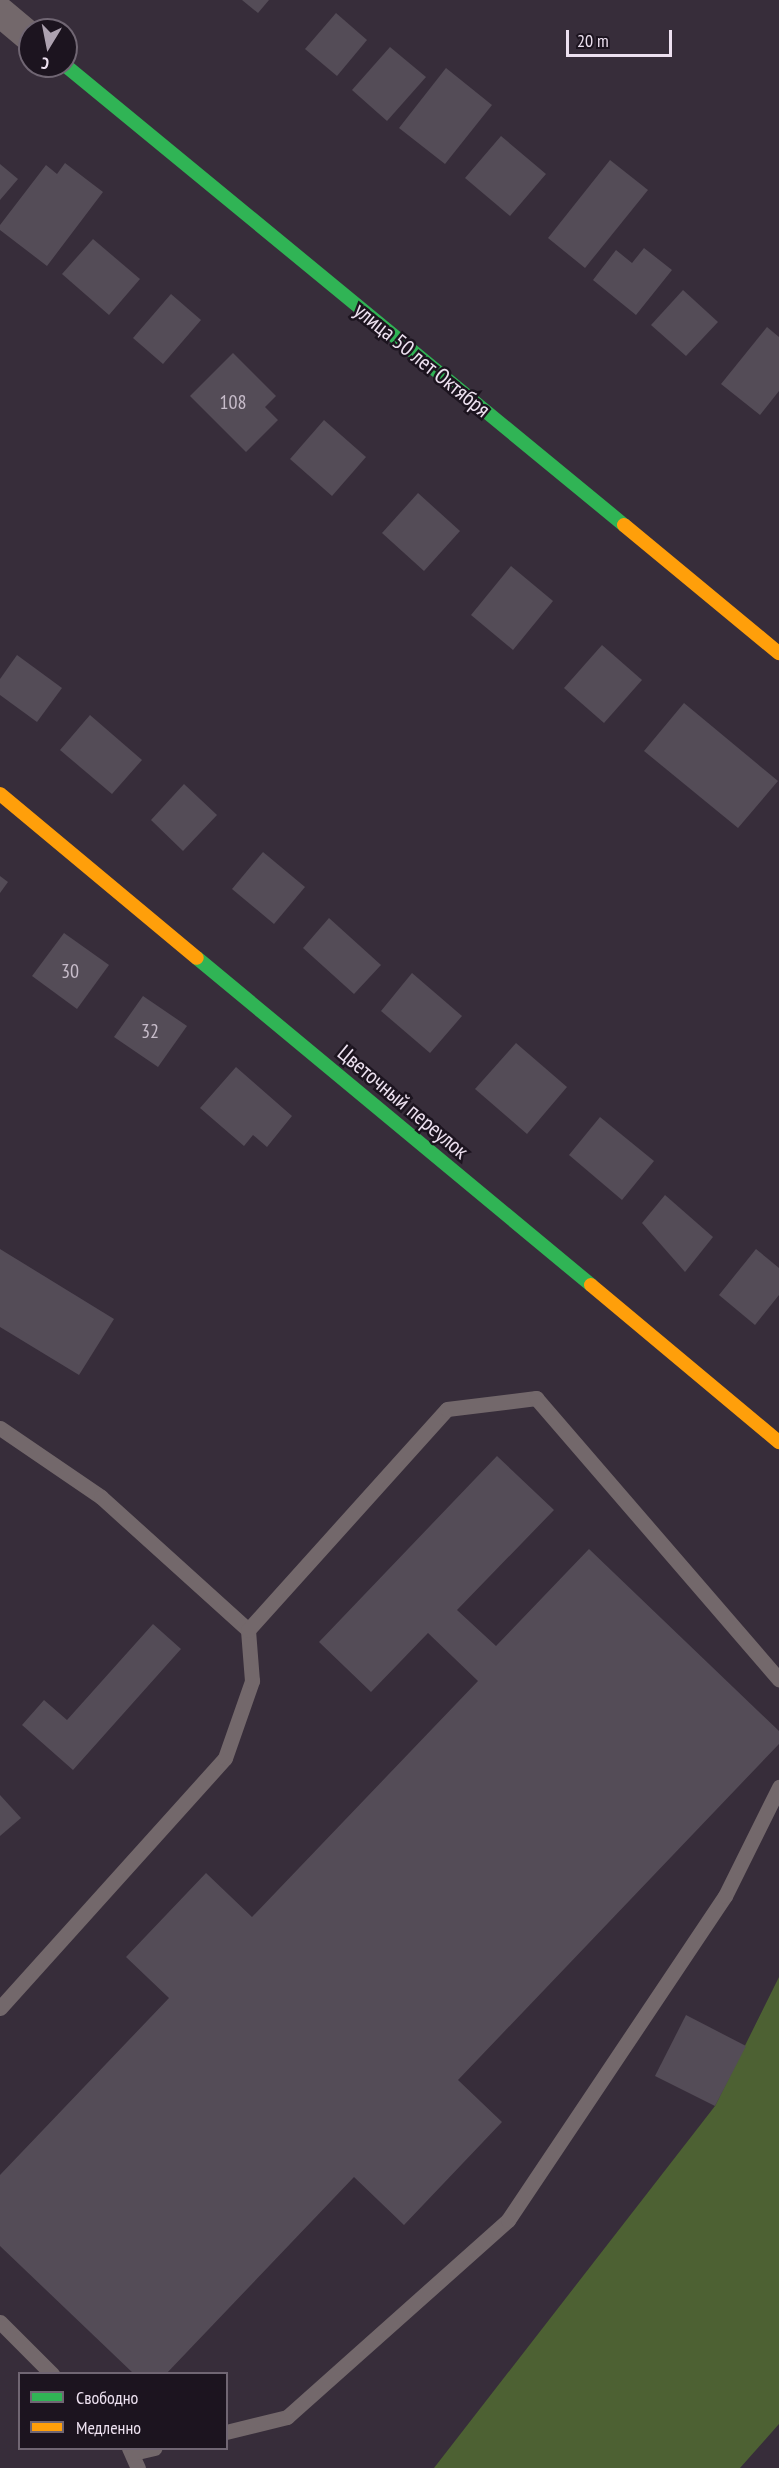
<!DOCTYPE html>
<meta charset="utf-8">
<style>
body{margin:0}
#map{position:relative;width:779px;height:2468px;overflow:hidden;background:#372d3a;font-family:"PT Sans Narrow",sans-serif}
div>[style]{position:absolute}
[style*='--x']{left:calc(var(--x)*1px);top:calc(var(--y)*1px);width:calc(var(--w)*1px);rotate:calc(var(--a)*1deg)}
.forest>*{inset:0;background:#4d6133}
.building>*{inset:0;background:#544c57}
.lane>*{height:15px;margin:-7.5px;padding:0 7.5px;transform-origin:7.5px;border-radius:7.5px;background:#73686b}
.street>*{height:30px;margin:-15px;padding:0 15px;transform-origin:15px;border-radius:15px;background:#73686b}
.fast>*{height:14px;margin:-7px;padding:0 7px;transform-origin:7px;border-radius:7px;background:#30b455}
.slow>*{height:14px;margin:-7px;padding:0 7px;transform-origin:7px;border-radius:7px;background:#ff9f0a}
span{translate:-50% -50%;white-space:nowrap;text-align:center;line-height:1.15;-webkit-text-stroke:5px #1c141f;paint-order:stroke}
.number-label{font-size:20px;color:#c7bcca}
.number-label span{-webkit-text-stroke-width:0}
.street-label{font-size:22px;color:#ede1f0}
.legend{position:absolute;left:18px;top:2372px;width:210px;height:78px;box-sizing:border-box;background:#1c141f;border:2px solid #706673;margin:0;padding:8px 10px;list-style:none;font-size:18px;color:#ede1f0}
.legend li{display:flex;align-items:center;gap:12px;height:30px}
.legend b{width:30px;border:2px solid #706673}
.north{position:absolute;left:18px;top:18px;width:60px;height:60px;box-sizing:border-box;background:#1c141f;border:2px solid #706673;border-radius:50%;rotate:190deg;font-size:16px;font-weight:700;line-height:24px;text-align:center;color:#ede1f0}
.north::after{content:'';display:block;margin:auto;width:21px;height:27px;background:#ada2b0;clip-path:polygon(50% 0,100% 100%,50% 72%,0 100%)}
.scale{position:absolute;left:566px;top:30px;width:106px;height:27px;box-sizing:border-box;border:3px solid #ede1f0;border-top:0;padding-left:8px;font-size:18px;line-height:21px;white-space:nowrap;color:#ede1f0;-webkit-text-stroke:4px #1c141f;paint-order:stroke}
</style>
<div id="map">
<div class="forest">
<div style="clip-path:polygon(779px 1977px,779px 2424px,740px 2468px,434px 2468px,715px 2106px)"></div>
</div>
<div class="building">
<div style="clip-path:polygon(242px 0,269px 0,258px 13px)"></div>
<div style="clip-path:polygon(336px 13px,367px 40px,337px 76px,305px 49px)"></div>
<div style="clip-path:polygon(390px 47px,426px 77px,387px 121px,352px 90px)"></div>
<div style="clip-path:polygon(446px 68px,492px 105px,445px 164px,399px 128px)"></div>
<div style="clip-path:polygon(501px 136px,546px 174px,510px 216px,465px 178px)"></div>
<div style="clip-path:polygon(610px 160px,648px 190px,585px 268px,548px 238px)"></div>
<div style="clip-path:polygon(65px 163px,103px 192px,47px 266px,0 230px,0 225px,46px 165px,57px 174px)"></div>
<div style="clip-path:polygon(0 164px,18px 179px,0 200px)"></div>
<div style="clip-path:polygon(93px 239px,140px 279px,109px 315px,62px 274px)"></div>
<div style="clip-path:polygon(644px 248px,672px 270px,636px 315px,593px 280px,616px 250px,632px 263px)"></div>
<div style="clip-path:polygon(683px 290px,718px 322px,686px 356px,651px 325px)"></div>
<div style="clip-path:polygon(171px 294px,201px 320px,163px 364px,133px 338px)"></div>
<div style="clip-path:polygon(767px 327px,779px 337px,779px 391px,760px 415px,721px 384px)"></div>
<div style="clip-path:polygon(233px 353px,276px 396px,265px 407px,278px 420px,246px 452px,190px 396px)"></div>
<div style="clip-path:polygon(324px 420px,366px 457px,332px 496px,290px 459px)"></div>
<div style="clip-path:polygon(418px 493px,460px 531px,424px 571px,382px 533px)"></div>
<div style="clip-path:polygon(511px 566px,553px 601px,513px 650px,471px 615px)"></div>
<div style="clip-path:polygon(602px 645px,642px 680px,604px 723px,564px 688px)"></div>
<div style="clip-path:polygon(17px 655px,62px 688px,37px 722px,0 695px,0 679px)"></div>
<div style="clip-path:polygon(684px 703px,778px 781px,738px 828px,644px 751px)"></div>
<div style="clip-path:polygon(90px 715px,142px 760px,112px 794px,60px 750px)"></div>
<div style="clip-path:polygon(184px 784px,217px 815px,183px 851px,151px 820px)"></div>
<div style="clip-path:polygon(263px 852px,305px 887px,274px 924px,232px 889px)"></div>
<div style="clip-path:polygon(0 876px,8px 882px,0 893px)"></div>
<div style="clip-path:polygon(329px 918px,381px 965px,354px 994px,303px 948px)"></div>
<div style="clip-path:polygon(64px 933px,109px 965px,77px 1009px,32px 976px)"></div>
<div style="clip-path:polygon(412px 973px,462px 1016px,430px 1053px,381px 1011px)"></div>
<div style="clip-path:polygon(143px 996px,187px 1026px,158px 1067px,114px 1037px)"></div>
<div style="clip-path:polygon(516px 1043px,567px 1087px,527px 1134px,475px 1089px)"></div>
<div style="clip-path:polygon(236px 1067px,292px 1116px,267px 1147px,253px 1135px,244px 1146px,200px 1108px)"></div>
<div style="clip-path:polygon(600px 1117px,654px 1161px,622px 1200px,569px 1155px)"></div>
<div style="clip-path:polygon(665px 1195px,713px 1237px,685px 1272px,642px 1223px)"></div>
<div style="clip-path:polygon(0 1249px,114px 1319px,79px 1375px,0 1327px)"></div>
<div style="clip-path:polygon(756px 1249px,779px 1268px,779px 1295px,755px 1325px,719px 1295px)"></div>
<div style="clip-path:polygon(497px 1456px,554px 1510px,457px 1610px,496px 1646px,589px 1549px,779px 1731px,779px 1744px,458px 2080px,502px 2122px,404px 2225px,354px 2177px,166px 2374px,134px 2374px,0 2246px,0 2175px,169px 1998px,126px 1957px,206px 1873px,252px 1917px,478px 1681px,428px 1633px,371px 1692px,319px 1642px)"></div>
<div style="clip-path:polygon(153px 1624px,181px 1649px,73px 1770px,22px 1725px,44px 1700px,67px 1720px)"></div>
<div style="clip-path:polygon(0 1795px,21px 1818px,0 1836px)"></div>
<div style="clip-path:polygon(686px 2015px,746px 2046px,715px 2106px,655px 2076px)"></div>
</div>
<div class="lane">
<div style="--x:0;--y:1428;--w:122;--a:34.3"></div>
<div style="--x:101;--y:1497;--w:198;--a:42.1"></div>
<div style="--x:0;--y:2008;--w:336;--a:-48"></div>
<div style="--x:225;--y:1758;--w:82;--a:-70.7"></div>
<div style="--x:252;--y:1681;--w:51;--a:-94.5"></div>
<div style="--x:248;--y:1630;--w:297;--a:-48"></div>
<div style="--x:447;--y:1409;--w:90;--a:-7"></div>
<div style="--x:536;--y:1398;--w:372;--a:49.2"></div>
<div style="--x:0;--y:2322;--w:74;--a:45"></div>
<div style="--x:226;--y:2432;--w:63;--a:-13.8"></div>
<div style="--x:287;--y:2417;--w:296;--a:-41.7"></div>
<div style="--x:508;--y:2220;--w:390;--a:-56.2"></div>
<div style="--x:725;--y:1896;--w:122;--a:-63.6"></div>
<div style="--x:129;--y:2448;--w:22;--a:66"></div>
<div style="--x:133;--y:2453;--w:22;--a:-13"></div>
</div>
<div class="street">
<div style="--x:0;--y:12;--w:39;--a:40"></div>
</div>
<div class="fast">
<div style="--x:66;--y:66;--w:723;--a:39.44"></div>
<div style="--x:197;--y:958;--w:512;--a:39.69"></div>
</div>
<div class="slow">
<div style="--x:624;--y:525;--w:201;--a:39.6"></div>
<div style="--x:0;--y:794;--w:256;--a:39.8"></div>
<div style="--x:591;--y:1285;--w:245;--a:39.9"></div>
</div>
<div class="number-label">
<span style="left:233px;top:402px">108</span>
<span style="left:70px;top:971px">30</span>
<span style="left:150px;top:1031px">32</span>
</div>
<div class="street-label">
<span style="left:422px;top:360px;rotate:39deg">улица 50 лет Октября</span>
<span style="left:403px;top:1102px;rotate:40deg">Цветочный переулок</span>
</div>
<ul class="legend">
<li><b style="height:8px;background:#30b455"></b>Свободно</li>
<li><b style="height:8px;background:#ff9f0a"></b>Медленно</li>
</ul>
<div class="north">С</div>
<div class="scale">20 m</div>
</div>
